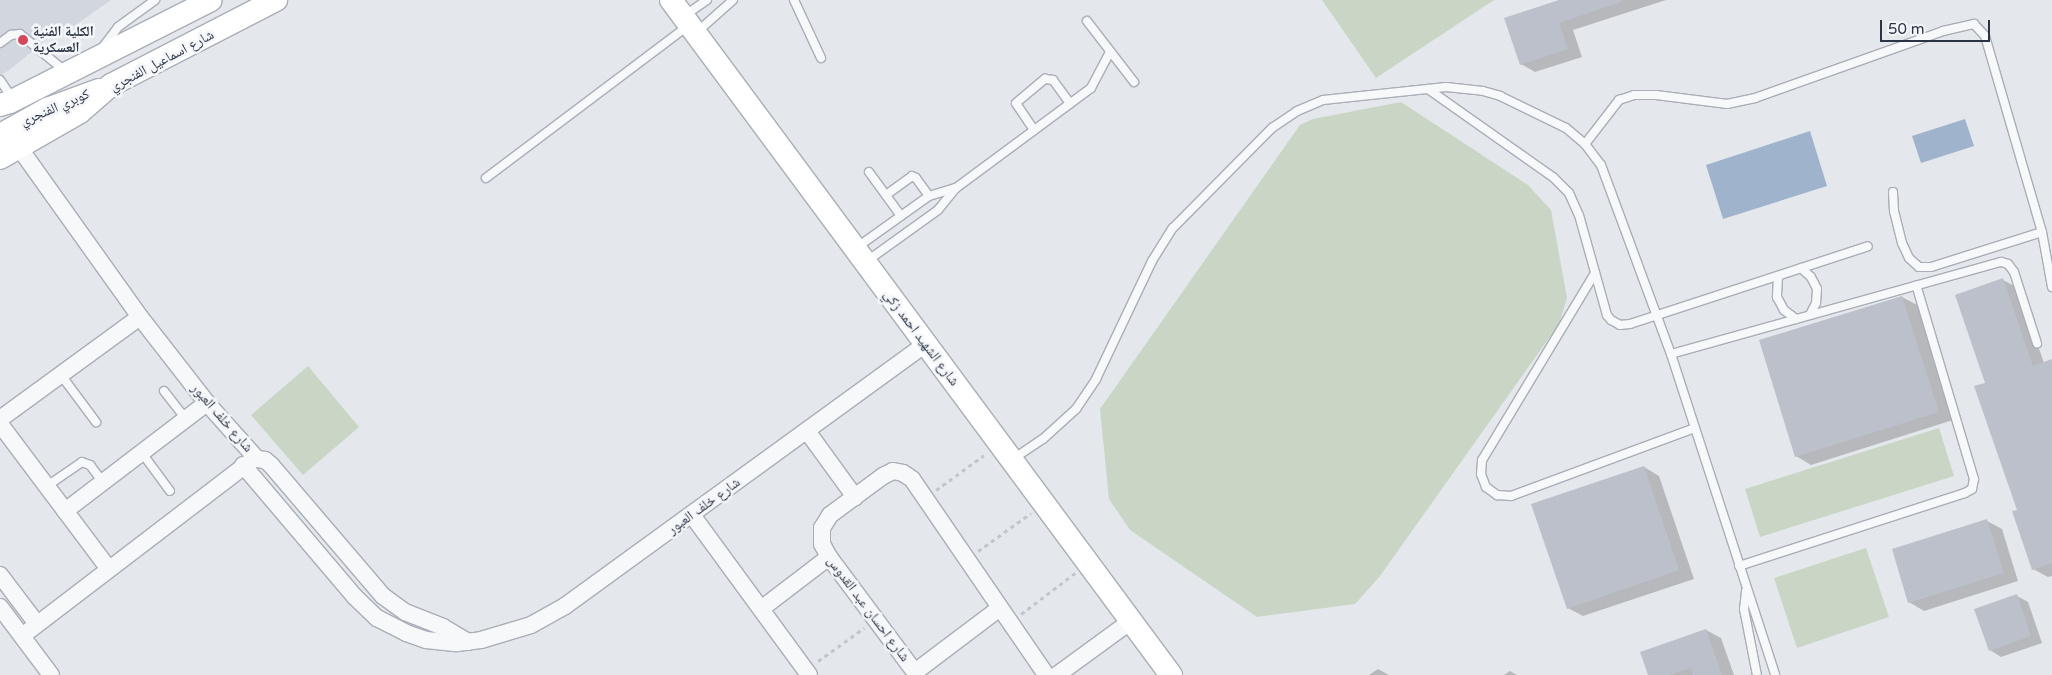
<!DOCTYPE html>
<meta charset="utf-8">
<style>
body{margin:0}
#map{position:relative;width:2052px;height:675px;overflow:hidden;background:#e4e7ec;font-family:"Varela Round","Noto Naskh Arabic",sans-serif}
div>[style]{position:absolute}
[style*='--x']{left:calc(var(--x)*1px);top:calc(var(--y)*1px);width:calc(var(--w)*1px);rotate:calc(var(--a)*1deg)}
.built>*{inset:0;background:#d2d6de}
.green>*{inset:0;background:#c9d6c5}
.water>*{inset:0;background:#9fb4cc}
.shadow>*{inset:0;background:#0003}
.building>*{inset:0;background:#bbc0ca}
.path>*{height:2.5px;margin-top:-1.25px;transform-origin:0;background:repeating-linear-gradient(90deg,#c2c5cb 0 4px,transparent 0 8px)}
.roads{filter:drop-shadow(1px 0 #a9aeb7) drop-shadow(-1px 0 #a9aeb7) drop-shadow(0 1px #a9aeb7) drop-shadow(0 -1px #a9aeb7)}
.lane>*{height:8px;margin:-4px;padding:0 4px;transform-origin:4px;border-radius:4px;background:#f7f8fa}
.street>*{height:16px;margin:-8px;padding:0 8px;transform-origin:8px;border-radius:8px;background:#f7f8fa}
.secondary>*{height:22px;margin:-11px;padding:0 11px;transform-origin:11px;border-radius:11px;background:#fff}
.dots>*{width:14px;height:14px;translate:-50% -50%;box-sizing:border-box;border:2px solid #f4f6f9;border-radius:50%}
span{translate:-50% -50%;white-space:nowrap;text-align:center;line-height:1.15;-webkit-text-stroke:5px #f4f6f9;paint-order:stroke}
.poi-label{font-size:14px;color:#2b3445;font-weight:700}
.left{translate:0 -50%;text-align:left}
.street-label{font-size:14px;color:#2b3445}
.scale{position:absolute;left:1880px;top:20px;width:110px;height:22px;box-sizing:border-box;border:2px solid #2b3445;border-top:0;padding-left:6px;font-size:15px;line-height:18px;white-space:nowrap;color:#2b3445;-webkit-text-stroke:4px #f4f6f9;paint-order:stroke}
</style>
<div id="map">
<div class="built">
<div style="clip-path:polygon(0 0,111px 0,74px 26px,56px 32px,8px 71px,0 75px)"></div>
</div>
<div class="green">
<div style="clip-path:polygon(1322px 0,1494px 0,1376px 78px)"></div>
<div style="clip-path:polygon(1401px 102px,1528px 185px,1551px 210px,1567px 298px,1559px 324px,1380px 576px,1355px 604px,1257px 617px,1130px 530px,1109px 499px,1100px 409px,1300px 125px,1313px 119px)"></div>
<div style="clip-path:polygon(308px 366px,359px 427px,303px 475px,251px 415px)"></div>
<div style="clip-path:polygon(1939px 428px,1954px 476px,1760px 537px,1745px 489px)"></div>
<div style="clip-path:polygon(1866px 548px,1889px 617px,1797px 648px,1774px 578px)"></div>
</div>
<div class="water">
<div style="clip-path:polygon(1965px 119px,1974px 146px,1921px 163px,1912px 136px)"></div>
<div style="clip-path:polygon(1810px 131px,1827px 186px,1723px 219px,1706px 165px)"></div>
</div>
<div class="shadow">
<div style="clip-path:polygon(1563px 0,1666px 0,1573px 30px,1582px 57px,1535px 72px,1521px 64px)"></div>
<div style="clip-path:polygon(2003px 280px,2018px 288px,2044px 363px,2052px 361px,2052px 576px,2048px 577px,2033px 569px,1986px 383px)"></div>
<div style="clip-path:polygon(1902px 297px,1917px 305px,1953px 420px,1811px 465px,1796px 456px,1760px 341px)"></div>
<div style="clip-path:polygon(1644px 467px,1659px 476px,1694px 579px,1583px 616px,1568px 608px)"></div>
<div style="clip-path:polygon(1987px 521px,2002px 529px,2018px 581px,1924px 611px,1909px 602px)"></div>
<div style="clip-path:polygon(2017px 596px,2028px 602px,2042px 643px,2001px 657px,1990px 650px)"></div>
<div style="clip-path:polygon(1706px 630px,1721px 638px,1734px 675px,1649px 675px)"></div>
<div style="clip-path:polygon(1378px 669px,1389px 675px,1369px 675px)"></div>
<div style="clip-path:polygon(1510px 671px,1517px 675px,1504px 675px)"></div>
</div>
<div class="building">
<div style="clip-path:polygon(1559px 0,1621px 0,1621px 2px,1559px 23px,1568px 49px,1520px 65px,1504px 18px)"></div>
<div style="clip-path:polygon(2003px 278px,2033px 366px,2052px 359px,2052px 563px,2032px 570px,2012px 511px,2017px 510px,1974px 386px,1985px 383px,1955px 295px)"></div>
<div style="clip-path:polygon(1902px 296px,1939px 412px,1795px 457px,1759px 340px)"></div>
<div style="clip-path:polygon(1644px 466px,1679px 570px,1567px 609px,1531px 504px)"></div>
<div style="clip-path:polygon(1987px 519px,2004px 573px,1908px 603px,1892px 549px)"></div>
<div style="clip-path:polygon(2017px 594px,2031px 636px,1989px 651px,1974px 609px)"></div>
<div style="clip-path:polygon(1706px 629px,1722px 675px,1693px 675px,1691px 668px,1670px 675px,1648px 675px,1640px 652px)"></div>
</div>
<div class="path">
<div style="--x:936;--y:490;--w:59;--a:-36.1"></div>
<div style="--x:978;--y:551;--w:65;--a:-35.6"></div>
<div style="--x:1021;--y:614;--w:68;--a:-37.2"></div>
<div style="--x:818;--y:661;--w:57;--a:-35.7"></div>
</div>
<div class="roads">
<div class="lane">
<div style="--x:794;--y:0;--w:64;--a:65"></div>
<div style="--x:684;--y:16;--w:28;--a:-35"></div>
<div style="--x:1087;--y:21;--w:77;--a:52.4"></div>
<div style="--x:697;--y:32;--w:48;--a:-41.6"></div>
<div style="--x:0;--y:43;--w:14;--a:-36"></div>
<div style="--x:11;--y:35;--w:9;--a:-6"></div>
<div style="--x:20;--y:34;--w:58;--a:39.4"></div>
<div style="--x:103;--y:47;--w:25;--a:-53"></div>
<div style="--x:118;--y:27;--w:46;--a:-36.1"></div>
<div style="--x:0;--y:80;--w:23;--a:56"></div>
<div style="--x:1428;--y:89;--w:154;--a:35.2"></div>
<div style="--x:1554;--y:178;--w:21;--a:45"></div>
<div style="--x:1569;--y:193;--w:24;--a:66"></div>
<div style="--x:1579;--y:215;--w:104;--a:74.4"></div>
<div style="--x:1607;--y:315;--w:6;--a:51"></div>
<div style="--x:1611;--y:320;--w:10;--a:29"></div>
<div style="--x:1620;--y:325;--w:10;--a:-6"></div>
<div style="--x:1630;--y:324;--w:250;--a:-18.1"></div>
<div style="--x:1034;--y:130;--w:32;--a:-124"></div>
<div style="--x:1016;--y:103;--w:38;--a:-40"></div>
<div style="--x:1045;--y:79;--w:8;--a:7"></div>
<div style="--x:1053;--y:80;--w:29;--a:54"></div>
<div style="--x:1585;--y:144;--w:56;--a:-52.3"></div>
<div style="--x:1619;--y:100;--w:16;--a:-18"></div>
<div style="--x:1634;--y:95;--w:22;--a:0"></div>
<div style="--x:1656;--y:95;--w:72;--a:7.2"></div>
<div style="--x:1727;--y:104;--w:29;--a:-12"></div>
<div style="--x:1755;--y:98;--w:200;--a:-19.6"></div>
<div style="--x:1943;--y:31;--w:32;--a:-13"></div>
<div style="--x:1974;--y:24;--w:16;--a:47"></div>
<div style="--x:1985;--y:36;--w:204;--a:73.8"></div>
<div style="--x:2042;--y:232;--w:56;--a:79.7"></div>
<div style="--x:869;--y:172;--w:54;--a:54"></div>
<div style="--x:486;--y:178;--w:253;--a:-37"></div>
<div style="--x:1893;--y:192;--w:19;--a:87"></div>
<div style="--x:1894;--y:211;--w:33;--a:76"></div>
<div style="--x:1902;--y:243;--w:17;--a:65"></div>
<div style="--x:1909;--y:258;--w:13;--a:42"></div>
<div style="--x:1919;--y:267;--w:12;--a:0"></div>
<div style="--x:1931;--y:267;--w:116;--a:-17.5"></div>
<div style="--x:886;--y:195;--w:32;--a:-36"></div>
<div style="--x:912;--y:176;--w:4;--a:27"></div>
<div style="--x:916;--y:178;--w:22;--a:54"></div>
<div style="--x:856;--y:248;--w:90;--a:-35.5"></div>
<div style="--x:929;--y:196;--w:28;--a:-17"></div>
<div style="--x:867;--y:261;--w:87;--a:-35.7"></div>
<div style="--x:938;--y:210;--w:28;--a:-51"></div>
<div style="--x:956;--y:188;--w:168;--a:-36.5"></div>
<div style="--x:1091;--y:88;--w:41;--a:-62.2"></div>
<div style="--x:1801;--y:268;--w:13;--a:42"></div>
<div style="--x:1811;--y:277;--w:13;--a:63"></div>
<div style="--x:1817;--y:289;--w:14;--a:94"></div>
<div style="--x:1816;--y:303;--w:13;--a:117"></div>
<div style="--x:1595;--y:273;--w:218;--a:121.1"></div>
<div style="--x:1482;--y:460;--w:14;--a:94"></div>
<div style="--x:1481;--y:474;--w:14;--a:69"></div>
<div style="--x:1486;--y:487;--w:14;--a:36"></div>
<div style="--x:1497;--y:495;--w:14;--a:4"></div>
<div style="--x:1511;--y:496;--w:196;--a:-20.3"></div>
<div style="--x:1778;--y:276;--w:21;--a:93"></div>
<div style="--x:1777;--y:297;--w:15;--a:62"></div>
<div style="--x:1784;--y:310;--w:15;--a:37"></div>
<div style="--x:1671;--y:354;--w:343;--a:-15.6"></div>
<div style="--x:2001;--y:262;--w:7;--a:16"></div>
<div style="--x:2008;--y:264;--w:10;--a:53"></div>
<div style="--x:2014;--y:272;--w:75;--a:72.1"></div>
<div style="--x:61;--y:375;--w:59;--a:53.3"></div>
<div style="--x:164;--y:391;--w:36;--a:52"></div>
<div style="--x:142;--y:453;--w:47;--a:53.6"></div>
<div style="--x:1013;--y:459;--w:36;--a:-34"></div>
<div style="--x:1043;--y:439;--w:45;--a:-42.3"></div>
<div style="--x:1076;--y:409;--w:36;--a:-56"></div>
<div style="--x:1096;--y:379;--w:131;--a:-64.6"></div>
<div style="--x:1152;--y:261;--w:39;--a:-58"></div>
<div style="--x:1173;--y:228;--w:141;--a:-45.3"></div>
<div style="--x:1272;--y:128;--w:30;--a:-34"></div>
<div style="--x:1297;--y:111;--w:28;--a:-23"></div>
<div style="--x:1323;--y:100;--w:124;--a:-6"></div>
<div style="--x:1446;--y:87;--w:37;--a:6"></div>
<div style="--x:1483;--y:91;--w:18;--a:16"></div>
<div style="--x:1500;--y:96;--w:73;--a:25.9"></div>
<div style="--x:1566;--y:128;--w:25;--a:40"></div>
<div style="--x:1585;--y:144;--w:26;--a:53"></div>
<div style="--x:1601;--y:165;--w:202;--a:69.7"></div>
<div style="--x:1671;--y:354;--w:337;--a:72"></div>
<div style="--x:47;--y:486;--w:42;--a:-34.4"></div>
<div style="--x:82;--y:462;--w:9;--a:21"></div>
<div style="--x:90;--y:465;--w:21;--a:53"></div>
<div style="--x:1739;--y:566;--w:237;--a:-17.9"></div>
<div style="--x:1965;--y:493;--w:8;--a:-30"></div>
<div style="--x:1972;--y:489;--w:10;--a:-79"></div>
<div style="--x:1974;--y:479;--w:202;--a:-106.6"></div>
<div style="--x:1746;--y:591;--w:18;--a:96"></div>
<div style="--x:1744;--y:609;--w:67;--a:78.9"></div>
</div>
<div class="street">
<div style="--x:18;--y:146;--w:210;--a:54.5"></div>
<div style="--x:140;--y:317;--w:109;--a:52.1"></div>
<div style="--x:207;--y:403;--w:50;--a:48.3"></div>
<div style="--x:240;--y:440;--w:25;--a:48"></div>
<div style="--x:257;--y:459;--w:8;--a:7"></div>
<div style="--x:265;--y:460;--w:8;--a:40"></div>
<div style="--x:271;--y:465;--w:172;--a:49.5"></div>
<div style="--x:383;--y:596;--w:27;--a:36"></div>
<div style="--x:405;--y:612;--w:41;--a:21.5"></div>
<div style="--x:443;--y:627;--w:29;--a:31"></div>
<div style="--x:0;--y:419;--w:173;--a:-36.1"></div>
<div style="--x:0;--y:424;--w:181;--a:53.1"></div>
<div style="--x:807;--y:431;--w:82;--a:54"></div>
<div style="--x:243;--y:465;--w:172;--a:49.7"></div>
<div style="--x:354;--y:596;--w:32;--a:44"></div>
<div style="--x:377;--y:618;--w:33;--a:27"></div>
<div style="--x:406;--y:633;--w:21;--a:19"></div>
<div style="--x:426;--y:640;--w:31;--a:6"></div>
<div style="--x:457;--y:643;--w:24;--a:-7"></div>
<div style="--x:481;--y:640;--w:52;--a:-16.7"></div>
<div style="--x:531;--y:625;--w:39;--a:-29"></div>
<div style="--x:565;--y:606;--w:446;--a:-36"></div>
<div style="--x:65;--y:511;--w:178;--a:-37.3"></div>
<div style="--x:692;--y:515;--w:198;--a:53.8"></div>
<div style="--x:0;--y:575;--w:61;--a:52.9"></div>
<div style="--x:0;--y:607;--w:85;--a:53.1"></div>
<div style="--x:761;--y:609;--w:86;--a:-37.4"></div>
<div style="--x:22;--y:636;--w:290;--a:-37.4"></div>
<div style="--x:915;--y:672;--w:106;--a:-37"></div>
<div style="--x:917;--y:675;--w:147;--a:-126.7"></div>
<div style="--x:829;--y:557;--w:15;--a:-118"></div>
<div style="--x:822;--y:544;--w:16;--a:-90"></div>
<div style="--x:822;--y:528;--w:15;--a:-58"></div>
<div style="--x:830;--y:515;--w:66;--a:-36.3"></div>
<div style="--x:883;--y:476;--w:11;--a:-27"></div>
<div style="--x:893;--y:471;--w:10;--a:11"></div>
<div style="--x:903;--y:473;--w:11;--a:34"></div>
<div style="--x:912;--y:479;--w:237;--a:55.6"></div>
<div style="--x:1057;--y:675;--w:92;--a:-36.1"></div>
</div>
<div class="secondary">
<div style="--x:671;--y:0;--w:840;--a:53.47"></div>
<div style="--x:0;--y:105;--w:10;--a:-17"></div>
<div style="--x:10;--y:102;--w:225;--a:-26.9"></div>
<div style="--x:0;--y:135;--w:54;--a:-29"></div>
<div style="--x:47;--y:109;--w:55;--a:-20.1"></div>
<div style="--x:0;--y:158;--w:92;--a:-29.9"></div>
<div style="--x:80;--y:112;--w:41;--a:-41.1"></div>
<div style="--x:111;--y:85;--w:186;--a:-27.3"></div>
</div>
</div>
<div class="dots">
<div style="left:23px;top:40px;background:#d1495b"></div>
</div>
<div class="poi-label">
<span class="left" style="left:33px;top:40px">الكلية الفنية<br>العسكرية</span>
</div>
<div class="street-label">
<span style="left:162px;top:61px;rotate:-28deg">شارع اسماعيل الفنجري</span>
<span style="left:55px;top:108px;rotate:-23deg">كوبري الفنجري</span>
<span style="left:921px;top:338px;rotate:53deg">شارع الشهيد احمد زكي</span>
<span style="left:222px;top:418px;rotate:49deg">شارع خلف العبور</span>
<span style="left:704px;top:506px;rotate:-36deg">شارع خلف العبور</span>
<span style="left:868px;top:609px;rotate:53deg">شارع احسان عبد القدوس</span>
</div>
<div class="scale">50 m</div>
</div>
